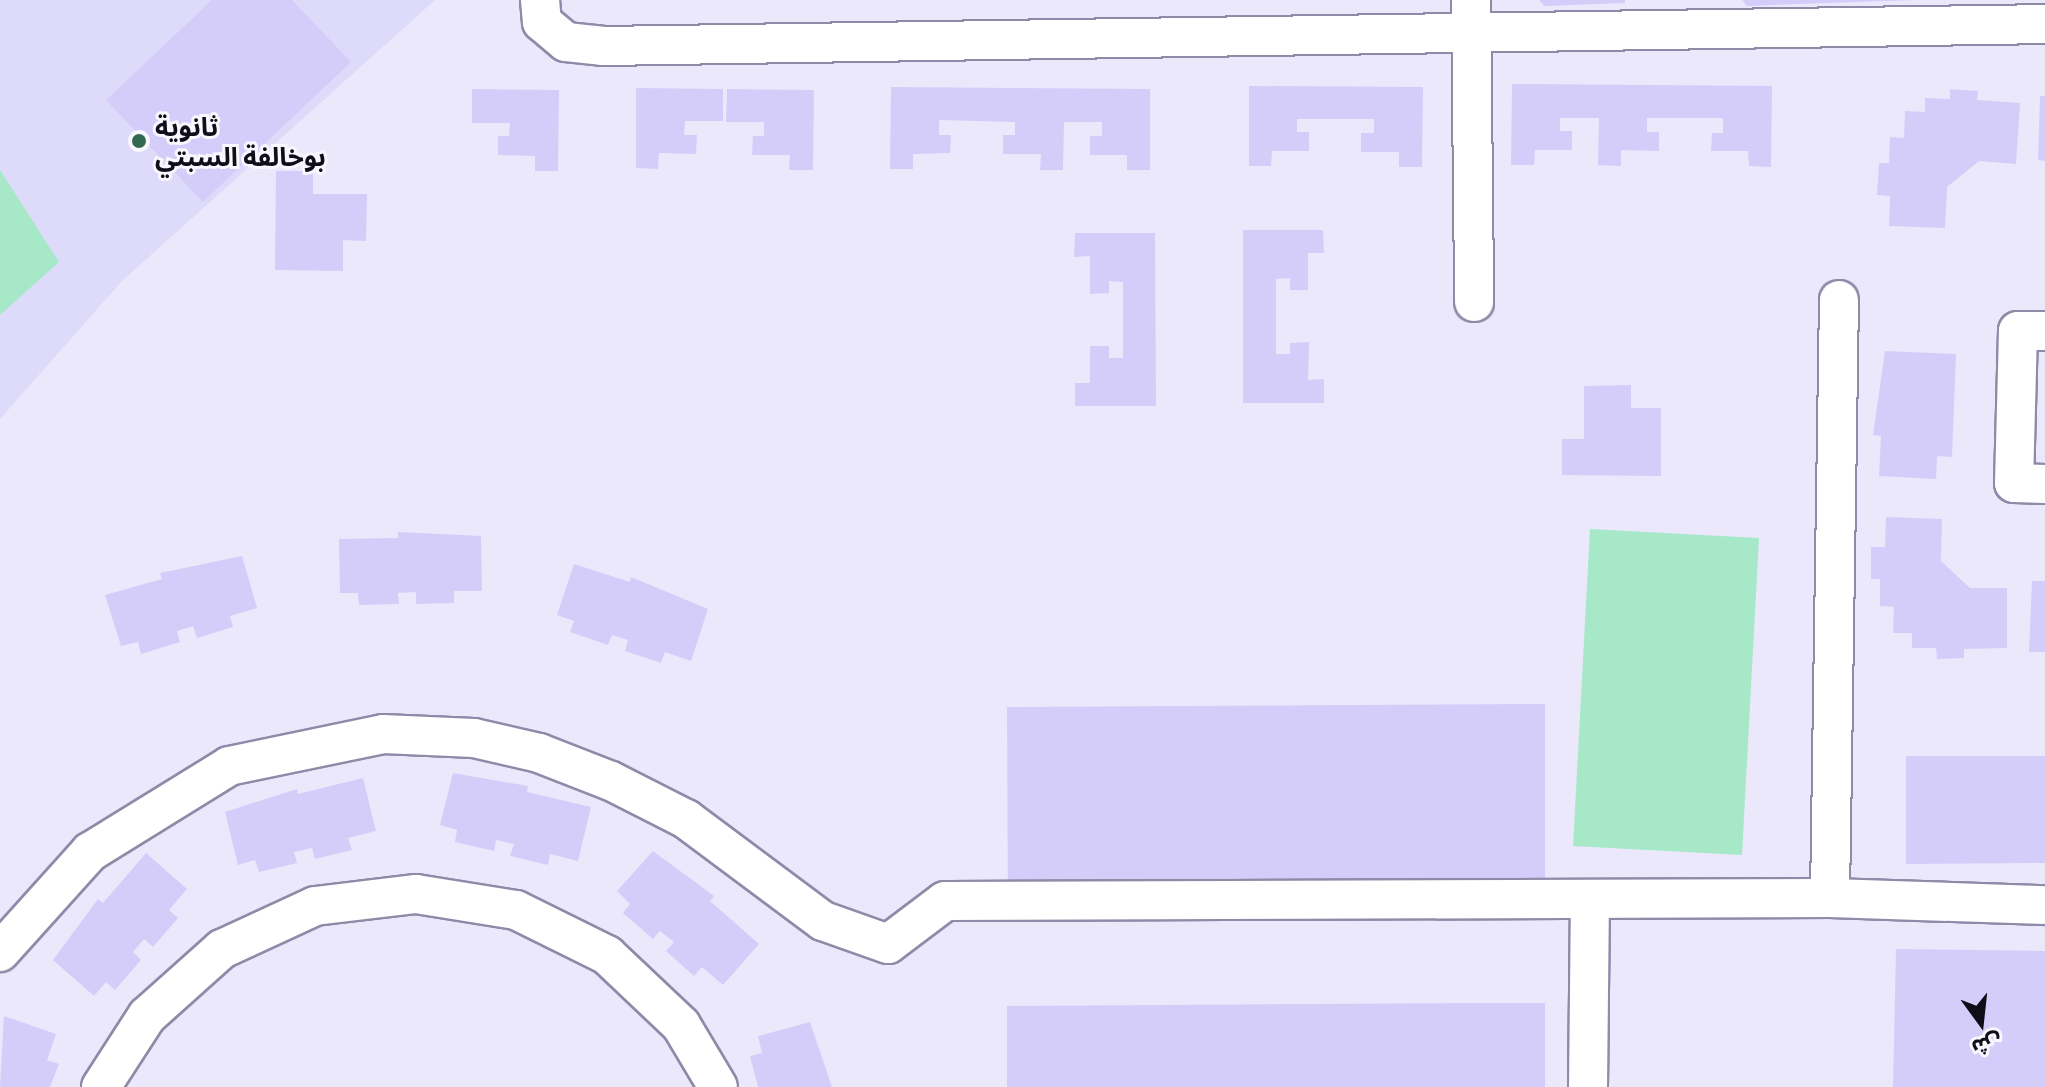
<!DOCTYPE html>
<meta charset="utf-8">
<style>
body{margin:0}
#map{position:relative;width:2045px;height:1087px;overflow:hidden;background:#ebe8fc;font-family:"Exo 2","Noto Sans Arabic",sans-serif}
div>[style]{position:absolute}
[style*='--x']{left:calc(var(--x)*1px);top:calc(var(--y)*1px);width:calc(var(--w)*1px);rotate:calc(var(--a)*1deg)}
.built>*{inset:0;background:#dedafa}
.green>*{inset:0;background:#a7e8c9}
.building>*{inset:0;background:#d4cdf9}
.roads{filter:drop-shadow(2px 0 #8f8aa8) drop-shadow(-2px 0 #8f8aa8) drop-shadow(0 2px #8f8aa8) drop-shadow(0 -2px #8f8aa8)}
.minor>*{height:38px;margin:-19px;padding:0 19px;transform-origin:19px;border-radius:19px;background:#fff}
.dots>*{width:22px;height:22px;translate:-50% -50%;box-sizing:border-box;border:4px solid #f8f7fe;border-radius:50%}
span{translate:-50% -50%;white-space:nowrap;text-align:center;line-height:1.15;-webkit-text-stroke:6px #f8f7fe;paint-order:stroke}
.poi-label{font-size:26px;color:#0f0d18;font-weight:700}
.left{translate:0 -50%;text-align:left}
.north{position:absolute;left:1941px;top:983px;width:80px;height:80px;-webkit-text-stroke:6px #f8f7fe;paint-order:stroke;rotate:165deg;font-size:22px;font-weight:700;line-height:32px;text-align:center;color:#0f0d18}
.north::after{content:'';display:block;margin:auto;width:28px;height:36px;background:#0f0d18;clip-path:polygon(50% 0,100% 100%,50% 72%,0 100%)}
</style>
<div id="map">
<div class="built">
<div style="clip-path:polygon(0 0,435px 0,122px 281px,0 419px)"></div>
</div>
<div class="green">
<div style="clip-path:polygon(0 170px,59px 262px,0 315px)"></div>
<div style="clip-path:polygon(1590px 529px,1759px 538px,1742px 855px,1573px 846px)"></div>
</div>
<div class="building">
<div style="clip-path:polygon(212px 0,292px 0,351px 62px,203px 202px,106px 100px)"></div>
<div style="clip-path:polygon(1539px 0,1625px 0,1625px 3px,1544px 6px)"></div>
<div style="clip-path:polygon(1742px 0,1912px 0,1747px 6px)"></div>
<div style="clip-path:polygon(1512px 84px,1772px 86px,1771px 167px,1749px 166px,1748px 151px,1711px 151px,1712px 133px,1723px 133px,1723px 118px,1647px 118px,1647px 132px,1659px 132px,1659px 151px,1621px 150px,1621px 166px,1598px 165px,1599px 118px,1560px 118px,1560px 131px,1572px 131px,1572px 150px,1535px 150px,1534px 165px,1511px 165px)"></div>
<div style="clip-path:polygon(1249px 86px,1423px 87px,1422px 167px,1399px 167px,1399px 152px,1361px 152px,1361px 133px,1374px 133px,1374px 119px,1297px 119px,1297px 132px,1309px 132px,1309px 151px,1272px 151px,1271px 166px,1249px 166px)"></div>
<div style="clip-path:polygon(891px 87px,1150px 89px,1150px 170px,1127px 170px,1127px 155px,1090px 155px,1090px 136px,1102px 136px,1102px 122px,1064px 122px,1063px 170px,1040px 170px,1041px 154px,1003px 154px,1003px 135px,1015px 135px,1015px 122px,939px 120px,939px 135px,951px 135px,950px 153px,913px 154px,913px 169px,890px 169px)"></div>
<div style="clip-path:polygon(636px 88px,723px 89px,723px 121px,685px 121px,684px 135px,697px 135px,696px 154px,659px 153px,658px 169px,636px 168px)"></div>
<div style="clip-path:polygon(472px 89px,559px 90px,558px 171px,535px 171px,535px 156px,498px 155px,498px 136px,509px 136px,510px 123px,472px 123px)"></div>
<div style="clip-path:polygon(727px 89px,814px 90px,813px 170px,789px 170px,790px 155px,752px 155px,753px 136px,764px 136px,764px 122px,726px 122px)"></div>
<div style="clip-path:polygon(1950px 89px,1978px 91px,1977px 100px,2020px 103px,2016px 164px,1979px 161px,1947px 187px,1945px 228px,1889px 226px,1890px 196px,1877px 195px,1879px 163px,1889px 163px,1890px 137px,1904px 138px,1905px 111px,1925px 112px,1925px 98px,1950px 99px)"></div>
<div style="clip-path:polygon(2040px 96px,2045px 96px,2045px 161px,2038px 160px)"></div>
<div style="clip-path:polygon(276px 171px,313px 171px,313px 194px,367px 194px,366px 241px,343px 240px,343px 271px,275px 270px)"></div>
<div style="clip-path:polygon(1243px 230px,1323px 230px,1324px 253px,1308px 253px,1308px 290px,1290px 290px,1290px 278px,1276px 279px,1276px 354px,1290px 354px,1290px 343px,1309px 342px,1308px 380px,1324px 379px,1324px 403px,1243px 403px)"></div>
<div style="clip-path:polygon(1075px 233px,1155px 233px,1156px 406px,1075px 406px,1075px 383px,1090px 383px,1090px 346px,1109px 346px,1109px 358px,1123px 358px,1123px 282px,1109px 281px,1109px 293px,1090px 294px,1090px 256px,1074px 257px)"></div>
<div style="clip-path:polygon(1885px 351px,1956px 354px,1952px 457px,1937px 456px,1936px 479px,1879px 476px,1881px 436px,1873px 435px)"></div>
<div style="clip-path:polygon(1631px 385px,1631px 408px,1661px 408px,1661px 476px,1562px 475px,1562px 439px,1584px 439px,1584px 386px)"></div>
<div style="clip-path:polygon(1886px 517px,1942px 519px,1941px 561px,1970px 588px,2007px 588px,2007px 648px,1964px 649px,1964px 658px,1937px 659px,1936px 648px,1912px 648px,1912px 633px,1893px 633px,1894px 607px,1880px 606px,1880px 579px,1871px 579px,1871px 547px,1885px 547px)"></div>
<div style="clip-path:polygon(398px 532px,481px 536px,482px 591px,454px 591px,454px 603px,416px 604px,416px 592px,398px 593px,399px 604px,359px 605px,358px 593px,340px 593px,339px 539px,398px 538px)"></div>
<div style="clip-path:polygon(242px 556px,257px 608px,230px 616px,233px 627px,197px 638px,193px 626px,177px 631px,180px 642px,141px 654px,138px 642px,121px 646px,105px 595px,162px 579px,160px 573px)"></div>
<div style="clip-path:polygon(574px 564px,630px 582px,631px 577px,708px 609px,691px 661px,665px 652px,661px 663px,625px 651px,628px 640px,612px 635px,608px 645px,570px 632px,574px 621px,557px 615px)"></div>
<div style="clip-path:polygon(2032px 581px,2045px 581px,2045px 652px,2029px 652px)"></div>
<div style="clip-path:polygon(1545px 704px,1545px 919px,1008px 922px,1007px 707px)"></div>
<div style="clip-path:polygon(1906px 756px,2045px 756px,2045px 863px,1906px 864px)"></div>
<div style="clip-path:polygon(453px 773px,528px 786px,527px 792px,591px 807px,578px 861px,550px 854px,548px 865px,510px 856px,514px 844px,496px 840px,494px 851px,455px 842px,457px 830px,440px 825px)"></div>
<div style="clip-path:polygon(363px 778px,376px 831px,348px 838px,352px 850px,315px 859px,312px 848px,294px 852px,297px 863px,259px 872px,255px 860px,238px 865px,225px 812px,297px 789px,298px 794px)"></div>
<div style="clip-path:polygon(653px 851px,714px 896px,710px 901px,759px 944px,723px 985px,702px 967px,694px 976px,666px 951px,674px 942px,660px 931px,653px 939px,623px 913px,630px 904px,617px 891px)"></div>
<div style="clip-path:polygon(146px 853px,187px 889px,169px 910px,178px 918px,153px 947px,144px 939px,133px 952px,141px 960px,115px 990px,106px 982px,94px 996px,53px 960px,98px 899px,103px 903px)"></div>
<div style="clip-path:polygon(1896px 949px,2045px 951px,2045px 1087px,1893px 1087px)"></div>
<div style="clip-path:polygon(1477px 1003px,1545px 1003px,1545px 1087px,1007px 1087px,1007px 1006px)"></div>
<div style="clip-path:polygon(4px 1016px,56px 1034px,47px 1060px,59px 1064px,50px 1087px,0 1087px)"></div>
<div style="clip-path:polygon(810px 1022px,832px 1087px,758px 1087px,750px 1056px,762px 1053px,758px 1036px)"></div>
</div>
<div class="roads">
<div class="minor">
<div style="--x:540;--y:0;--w:22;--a:85"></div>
<div style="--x:542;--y:22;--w:31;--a:40"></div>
<div style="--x:566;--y:42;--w:36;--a:6"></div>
<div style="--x:602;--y:46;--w:1443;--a:-0.87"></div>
<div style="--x:1471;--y:0;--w:302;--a:89.4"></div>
<div style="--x:2045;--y:331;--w:27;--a:180"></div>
<div style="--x:2018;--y:331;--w:152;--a:91.5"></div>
<div style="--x:2014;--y:483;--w:31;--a:2"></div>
<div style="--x:1830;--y:898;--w:598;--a:-89.14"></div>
<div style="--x:0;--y:952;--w:135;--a:-48"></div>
<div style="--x:90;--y:852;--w:163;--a:-31.7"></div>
<div style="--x:229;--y:766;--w:157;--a:-11.7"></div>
<div style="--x:383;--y:734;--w:91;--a:2.5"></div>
<div style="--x:474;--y:738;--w:67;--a:13"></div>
<div style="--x:539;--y:753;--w:77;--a:21.3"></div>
<div style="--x:611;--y:781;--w:84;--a:26.9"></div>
<div style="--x:686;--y:819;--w:171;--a:36.7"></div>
<div style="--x:823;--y:921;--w:69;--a:19.5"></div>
<div style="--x:888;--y:944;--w:71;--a:-37"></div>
<div style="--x:945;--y:901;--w:885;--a:-0.19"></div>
<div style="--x:1830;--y:898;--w:215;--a:1.9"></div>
<div style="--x:101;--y:1087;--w:85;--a:-57.1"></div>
<div style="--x:147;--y:1016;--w:101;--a:-41.8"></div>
<div style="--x:222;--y:949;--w:102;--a:-24.8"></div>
<div style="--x:315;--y:906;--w:102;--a:-6.8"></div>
<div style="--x:416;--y:894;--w:101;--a:9.1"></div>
<div style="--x:516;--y:910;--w:102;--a:26.3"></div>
<div style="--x:607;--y:955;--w:102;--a:43.4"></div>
<div style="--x:681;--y:1025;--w:72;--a:59.2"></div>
<div style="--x:1588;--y:1087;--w:188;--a:-89.4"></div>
</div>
</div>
<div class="dots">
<div style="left:139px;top:141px;background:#316951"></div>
</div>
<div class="poi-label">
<span class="left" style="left:155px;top:141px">ثانوية<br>بوخالفة السبتي</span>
</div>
<div class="north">ش</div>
</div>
